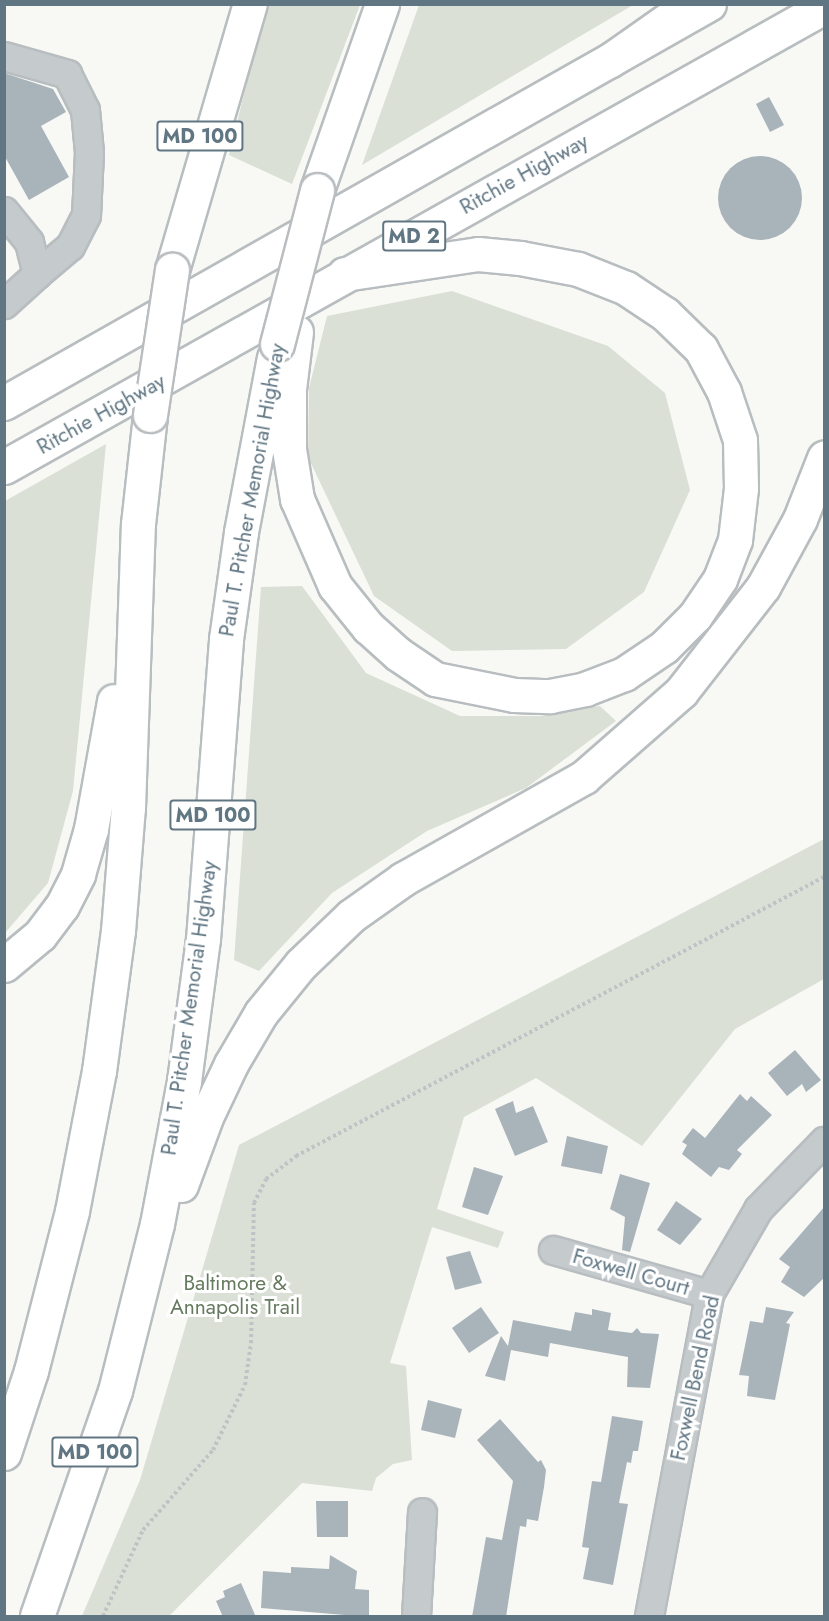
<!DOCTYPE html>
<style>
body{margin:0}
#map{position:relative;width:829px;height:1621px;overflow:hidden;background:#f8f8f5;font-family:Jost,sans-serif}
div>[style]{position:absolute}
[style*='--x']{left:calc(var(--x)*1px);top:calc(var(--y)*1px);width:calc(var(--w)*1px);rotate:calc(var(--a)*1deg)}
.green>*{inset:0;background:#dae0d5}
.building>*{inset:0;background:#a9b4ba}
.round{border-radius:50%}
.path>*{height:4px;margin-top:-2px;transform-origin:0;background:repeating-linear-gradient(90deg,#c0c3c5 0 3px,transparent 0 6px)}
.roads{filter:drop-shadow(2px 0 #b8bdc0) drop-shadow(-2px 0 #b8bdc0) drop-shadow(0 2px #b8bdc0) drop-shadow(0 -2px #b8bdc0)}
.minor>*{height:27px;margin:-13.5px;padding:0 13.5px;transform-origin:13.5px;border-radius:13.5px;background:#c5cacd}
.major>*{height:33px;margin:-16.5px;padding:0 16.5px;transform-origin:16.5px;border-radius:16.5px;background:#fff}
.highway>*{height:33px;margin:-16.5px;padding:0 16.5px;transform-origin:16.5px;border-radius:16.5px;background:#fff}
.bridges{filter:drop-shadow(2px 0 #b9bdc0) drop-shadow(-2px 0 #b9bdc0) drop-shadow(0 2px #b9bdc0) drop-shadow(0 -2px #b9bdc0)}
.highway-bridge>*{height:33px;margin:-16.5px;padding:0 16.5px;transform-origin:16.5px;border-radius:16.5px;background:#fff}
span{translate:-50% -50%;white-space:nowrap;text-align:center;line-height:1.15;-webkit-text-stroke:6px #fff;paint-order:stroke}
.shield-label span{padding:2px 4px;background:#fff;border:2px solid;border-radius:4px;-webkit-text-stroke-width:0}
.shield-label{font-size:20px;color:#607683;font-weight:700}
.street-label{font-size:21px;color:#607683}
.park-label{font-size:21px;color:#667a5f}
.frame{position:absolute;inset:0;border:6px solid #607683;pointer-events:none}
</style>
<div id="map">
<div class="green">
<div style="clip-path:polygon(266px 5px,360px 5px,292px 184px,229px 155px)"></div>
<div style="clip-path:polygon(419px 5px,419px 4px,633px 5px,362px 165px)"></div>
<div style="clip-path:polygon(452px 291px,608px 346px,665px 393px,690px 490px,644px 592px,566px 649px,452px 651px,374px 596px,308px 457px,309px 388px,327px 316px)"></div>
<div style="clip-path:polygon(106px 444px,73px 791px,48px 883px,5px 933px,5px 501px)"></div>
<div style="clip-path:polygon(302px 586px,366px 673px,460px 716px,540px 716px,600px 706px,616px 721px,526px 788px,427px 831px,332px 893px,259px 971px,234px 960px,261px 587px)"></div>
<div style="clip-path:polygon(824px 839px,824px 979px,735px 1029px,642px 1146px,536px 1078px,464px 1117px,437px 1209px,504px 1232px,498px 1248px,432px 1227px,390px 1363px,406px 1366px,412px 1460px,393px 1464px,376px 1478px,372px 1491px,302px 1483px,169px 1616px,82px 1616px,140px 1480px,239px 1145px)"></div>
</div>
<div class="building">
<div style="clip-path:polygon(4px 73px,53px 89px,66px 112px,41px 126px,69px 177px,29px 200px,4px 155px)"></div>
<div style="clip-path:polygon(769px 97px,784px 125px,770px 132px,756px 104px)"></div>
<div class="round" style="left:718px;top:156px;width:84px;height:84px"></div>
<div style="clip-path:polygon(795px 1050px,821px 1080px,806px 1092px,802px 1084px,787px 1096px,768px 1073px)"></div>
<div style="clip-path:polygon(740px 1094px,747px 1101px,751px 1096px,772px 1115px,737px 1150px,742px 1154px,729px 1170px,719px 1167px,711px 1177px,682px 1154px,687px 1145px,682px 1142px,693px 1128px,705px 1138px)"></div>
<div style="clip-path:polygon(513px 1101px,516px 1113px,533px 1106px,548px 1142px,515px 1156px,495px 1109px)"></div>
<div style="clip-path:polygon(567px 1136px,608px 1146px,602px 1174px,561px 1166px)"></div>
<div style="clip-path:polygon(474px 1167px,503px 1176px,488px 1215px,462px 1207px)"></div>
<div style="clip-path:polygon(620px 1174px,650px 1183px,630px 1252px,622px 1250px,625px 1217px,610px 1209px)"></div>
<div style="clip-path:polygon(676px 1201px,702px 1219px,680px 1245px,657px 1230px)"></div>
<div style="clip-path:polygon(825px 1206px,825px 1277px,804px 1297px,781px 1282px,790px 1267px,779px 1259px)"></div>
<div style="clip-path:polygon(470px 1251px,482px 1283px,455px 1290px,446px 1257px)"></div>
<div style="clip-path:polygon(481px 1307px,499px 1333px,469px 1353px,452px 1328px)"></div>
<div style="clip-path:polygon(766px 1307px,794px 1312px,786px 1323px,790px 1324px,775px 1400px,747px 1396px,749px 1376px,739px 1375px,750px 1321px,763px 1323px)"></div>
<div style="clip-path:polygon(592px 1309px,611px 1313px,608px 1330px,632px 1333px,637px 1328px,641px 1333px,659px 1334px,650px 1388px,627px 1387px,628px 1357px,550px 1343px,548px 1357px,511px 1350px,505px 1381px,485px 1376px,501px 1336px,508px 1346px,513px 1320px,571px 1331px,575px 1312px,592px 1315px)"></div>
<div style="clip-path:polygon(428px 1400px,462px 1409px,455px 1438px,421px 1430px)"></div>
<div style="clip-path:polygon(612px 1416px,643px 1421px,638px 1451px,633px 1451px,631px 1463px,627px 1462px,619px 1503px,628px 1504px,613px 1585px,583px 1579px,589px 1548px,582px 1547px,592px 1481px,601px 1482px)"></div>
<div style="clip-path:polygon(500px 1419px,538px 1462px,541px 1460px,546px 1470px,544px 1487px,538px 1521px,527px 1519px,526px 1527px,520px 1526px,506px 1617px,472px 1617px,486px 1537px,502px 1540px,513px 1481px,477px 1440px)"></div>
<div style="clip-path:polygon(316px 1501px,348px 1501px,348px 1537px,317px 1537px)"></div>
<div style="clip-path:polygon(330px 1555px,357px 1571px,355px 1589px,369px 1590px,369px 1617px,261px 1608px,263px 1571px,291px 1573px,291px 1567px,329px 1569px)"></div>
<div style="clip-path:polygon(241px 1583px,256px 1617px,223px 1617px,216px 1601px,225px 1597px,223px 1591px)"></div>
</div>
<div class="path">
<div style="--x:103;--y:1616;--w:95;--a:-65.1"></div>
<div style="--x:143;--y:1530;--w:106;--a:-48.8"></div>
<div style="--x:213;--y:1450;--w:72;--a:-63.8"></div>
<div style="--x:245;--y:1385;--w:42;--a:-81.9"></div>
<div style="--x:251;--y:1343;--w:140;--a:-88.8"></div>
<div style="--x:254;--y:1203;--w:27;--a:-63"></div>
<div style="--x:266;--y:1179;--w:38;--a:-37"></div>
<div style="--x:296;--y:1156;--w:597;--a:-27.85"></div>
</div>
<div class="roads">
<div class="minor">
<div style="--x:4;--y:56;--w:66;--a:15.9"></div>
<div style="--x:67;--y:74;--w:40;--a:63.4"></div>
<div style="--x:85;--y:110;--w:42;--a:84.6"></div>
<div style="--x:89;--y:152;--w:63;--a:92.7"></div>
<div style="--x:86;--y:215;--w:35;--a:117"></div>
<div style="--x:70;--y:246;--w:43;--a:139.7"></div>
<div style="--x:4;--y:211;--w:40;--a:51"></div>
<div style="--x:29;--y:242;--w:33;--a:76"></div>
<div style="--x:37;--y:274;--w:45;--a:137.7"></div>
<div style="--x:553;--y:1250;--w:162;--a:15.8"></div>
<div style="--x:416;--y:1616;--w:104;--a:-86.7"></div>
<div style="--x:649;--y:1616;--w:328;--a:-79.4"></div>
<div style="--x:709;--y:1294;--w:98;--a:-60"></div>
<div style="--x:758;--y:1209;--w:95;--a:-45.9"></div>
</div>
<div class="major">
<div style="--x:4;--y:403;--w:810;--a:-29.51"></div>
<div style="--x:4;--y:467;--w:940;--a:-29.29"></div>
</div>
<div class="highway">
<div style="--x:609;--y:61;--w:99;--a:-35.1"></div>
<div style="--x:317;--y:190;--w:197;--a:-70.7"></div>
<div style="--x:172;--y:270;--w:277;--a:-73.7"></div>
<div style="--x:296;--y:332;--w:57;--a:97"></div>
<div style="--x:289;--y:389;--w:60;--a:90"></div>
<div style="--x:289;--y:449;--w:51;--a:80.9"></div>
<div style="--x:297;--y:499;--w:95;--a:66.4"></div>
<div style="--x:335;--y:586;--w:53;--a:51.2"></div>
<div style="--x:368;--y:627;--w:40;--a:42"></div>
<div style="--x:398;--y:654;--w:45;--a:34"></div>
<div style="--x:435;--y:679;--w:81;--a:11.4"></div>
<div style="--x:514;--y:695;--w:36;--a:2"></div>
<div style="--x:550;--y:696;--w:36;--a:-11"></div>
<div style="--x:585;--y:689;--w:42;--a:-21"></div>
<div style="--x:624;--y:674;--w:48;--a:-34"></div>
<div style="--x:664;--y:647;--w:44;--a:-45"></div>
<div style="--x:695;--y:616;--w:45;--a:-56"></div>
<div style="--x:720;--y:579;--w:42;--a:-69"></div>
<div style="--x:735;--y:540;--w:52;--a:-83.4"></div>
<div style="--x:741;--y:488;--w:48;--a:-91.2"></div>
<div style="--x:740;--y:440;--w:51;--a:-108.4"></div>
<div style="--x:724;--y:392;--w:49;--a:-118.1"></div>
<div style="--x:701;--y:349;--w:50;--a:-135.8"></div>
<div style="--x:665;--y:314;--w:47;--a:-146.3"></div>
<div style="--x:626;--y:288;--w:52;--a:-158.4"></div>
<div style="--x:578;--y:269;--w:59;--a:-169.3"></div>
<div style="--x:520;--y:258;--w:42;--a:-174.6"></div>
<div style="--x:478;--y:254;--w:135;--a:171.5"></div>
<div style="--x:4;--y:965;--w:47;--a:-39.8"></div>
<div style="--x:40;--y:935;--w:36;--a:-53"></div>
<div style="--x:62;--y:906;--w:36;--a:-63"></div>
<div style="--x:78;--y:874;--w:47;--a:-73.9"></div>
<div style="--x:91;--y:829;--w:130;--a:-79.8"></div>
<div style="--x:181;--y:1185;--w:72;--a:-69.8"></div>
<div style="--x:206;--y:1117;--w:59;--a:-64.7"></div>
<div style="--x:231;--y:1064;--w:59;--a:-59.5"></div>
<div style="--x:261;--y:1013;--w:63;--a:-50.8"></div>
<div style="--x:301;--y:964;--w:69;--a:-43.8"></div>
<div style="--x:351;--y:916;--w:64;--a:-35.4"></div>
<div style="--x:403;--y:879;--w:208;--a:-29.4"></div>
<div style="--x:584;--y:777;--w:129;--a:-41.2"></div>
<div style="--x:681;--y:692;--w:133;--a:-52"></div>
<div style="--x:763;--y:587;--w:77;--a:-61.4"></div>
<div style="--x:800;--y:519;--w:66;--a:-68.5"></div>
<div style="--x:4;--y:1453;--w:86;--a:-71.8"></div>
<div style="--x:31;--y:1371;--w:165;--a:-75.6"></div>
<div style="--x:72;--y:1211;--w:143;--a:-79.1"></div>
<div style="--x:99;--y:1071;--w:141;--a:-82.3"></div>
<div style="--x:118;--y:931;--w:123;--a:-85.4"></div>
<div style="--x:128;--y:808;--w:284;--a:-88"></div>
<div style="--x:138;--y:524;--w:110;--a:-83.7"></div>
<div style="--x:37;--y:1616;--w:238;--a:-70.9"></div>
<div style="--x:115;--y:1391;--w:172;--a:-75.9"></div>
<div style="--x:157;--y:1224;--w:146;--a:-79.3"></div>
<div style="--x:184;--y:1081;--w:143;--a:-82.4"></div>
<div style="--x:203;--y:939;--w:301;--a:-85.6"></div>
<div style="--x:226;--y:639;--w:108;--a:-82"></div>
<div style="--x:241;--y:532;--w:177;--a:-79.3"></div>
</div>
</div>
<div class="bridges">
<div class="highway-bridge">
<div style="--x:277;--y:344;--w:159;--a:-75.4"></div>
<div style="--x:150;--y:415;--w:147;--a:-81.4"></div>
</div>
</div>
<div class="shield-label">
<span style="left:200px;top:136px">MD 100</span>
<span style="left:414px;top:236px">MD 2</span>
<span style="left:213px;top:815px">MD 100</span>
<span style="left:95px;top:1452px">MD 100</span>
</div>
<div class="street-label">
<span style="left:524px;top:174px;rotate:-29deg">Ritchie Highway</span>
<span style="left:101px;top:414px;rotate:-29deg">Ritchie Highway</span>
<span style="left:252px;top:490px;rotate:-80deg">Paul T. Pitcher Memorial Highway</span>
<span style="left:189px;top:1008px;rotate:-82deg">Paul T. Pitcher Memorial Highway</span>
<span style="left:631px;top:1272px;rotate:16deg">Foxwell Court</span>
<span style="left:695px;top:1378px;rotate:-78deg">Foxwell Bend Road</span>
</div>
<div class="park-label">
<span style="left:235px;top:1295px">Baltimore &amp;<br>Annapolis Trail</span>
</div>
<div class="frame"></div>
</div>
